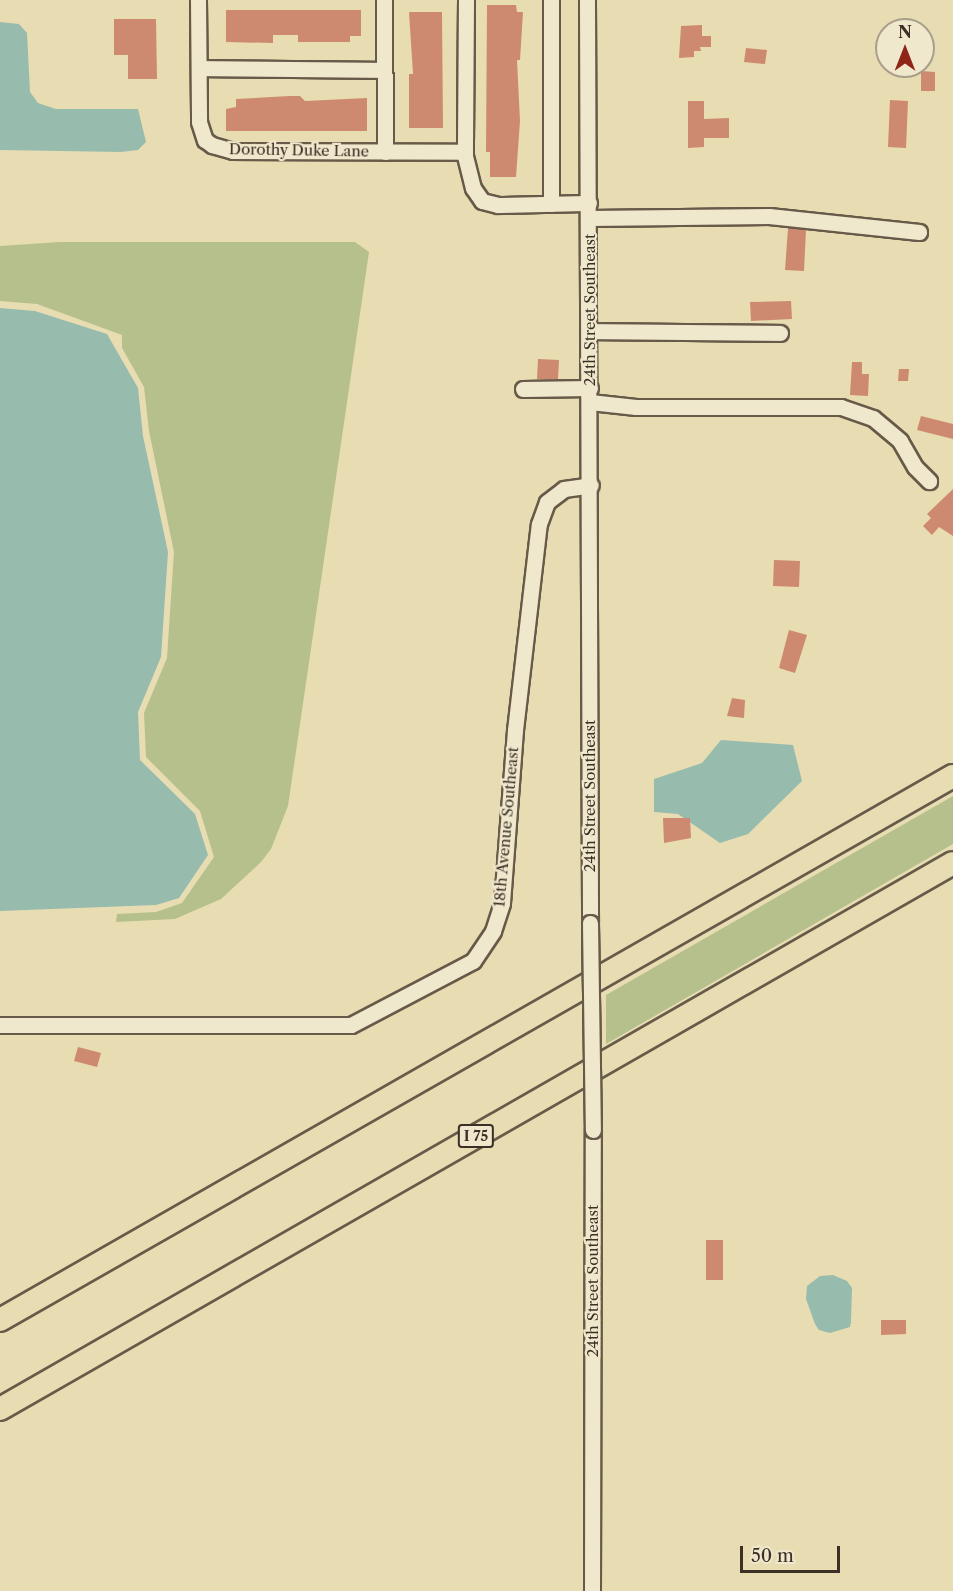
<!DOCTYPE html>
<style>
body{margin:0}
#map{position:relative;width:953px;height:1591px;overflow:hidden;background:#e8dcb2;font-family:"Libre Caslon Text",serif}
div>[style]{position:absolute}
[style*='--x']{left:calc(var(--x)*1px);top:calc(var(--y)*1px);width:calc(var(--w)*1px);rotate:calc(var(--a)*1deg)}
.green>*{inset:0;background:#b5c08d}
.water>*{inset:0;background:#97bcad}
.building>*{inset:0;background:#cd8a70}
.roads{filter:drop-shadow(2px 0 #675a49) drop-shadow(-2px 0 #675a49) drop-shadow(0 2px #675a49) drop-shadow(0 -2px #675a49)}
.minor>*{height:15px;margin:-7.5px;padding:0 7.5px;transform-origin:7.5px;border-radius:7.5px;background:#f0e8cd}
.highway>*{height:22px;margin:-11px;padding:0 11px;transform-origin:11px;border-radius:11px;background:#e8dcb2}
.bridges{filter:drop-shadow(2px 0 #675a49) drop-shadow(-2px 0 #675a49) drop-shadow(0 2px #675a49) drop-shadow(0 -2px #675a49)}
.minor-bridge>*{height:15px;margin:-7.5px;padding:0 7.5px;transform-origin:7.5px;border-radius:7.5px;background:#f0e8cd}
span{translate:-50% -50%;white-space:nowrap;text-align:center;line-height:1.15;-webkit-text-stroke:4.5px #f0e8cd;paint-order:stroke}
.shield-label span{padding:2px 4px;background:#f0e8cd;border:2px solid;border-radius:4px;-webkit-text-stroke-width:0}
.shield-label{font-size:14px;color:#3c2f26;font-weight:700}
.street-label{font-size:15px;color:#3c2f26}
.north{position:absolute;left:875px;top:18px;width:60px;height:60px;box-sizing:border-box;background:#f0e8cd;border:2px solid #a89e8a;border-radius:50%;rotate:0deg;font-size:16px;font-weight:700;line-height:24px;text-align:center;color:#3c2f26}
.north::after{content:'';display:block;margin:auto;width:21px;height:27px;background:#8f2418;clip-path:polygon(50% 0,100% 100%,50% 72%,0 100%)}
.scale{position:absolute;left:740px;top:1546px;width:100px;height:27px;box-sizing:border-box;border:3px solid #3c2f26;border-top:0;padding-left:8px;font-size:18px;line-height:21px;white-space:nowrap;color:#3c2f26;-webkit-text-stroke:4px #f0e8cd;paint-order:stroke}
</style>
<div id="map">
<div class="green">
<div style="clip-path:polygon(60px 242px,355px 242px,369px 252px,288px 806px,271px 849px,261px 862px,221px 899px,175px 919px,116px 922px,117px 914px,156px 912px,182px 903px,214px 857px,200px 811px,146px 757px,144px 713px,167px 658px,174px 552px,149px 431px,144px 387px,122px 348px,122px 335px,37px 304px,0 301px,0 246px)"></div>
<div style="clip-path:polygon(953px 796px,953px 844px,606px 1044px,606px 995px)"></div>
</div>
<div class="water">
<div style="clip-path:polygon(0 22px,19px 24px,27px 33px,30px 92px,38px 103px,56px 109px,138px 109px,146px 142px,138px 150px,121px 152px,0 150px)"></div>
<div style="clip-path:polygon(0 308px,35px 311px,107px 334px,138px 388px,143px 436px,168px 552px,161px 657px,138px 712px,140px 760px,195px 814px,208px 855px,179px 898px,156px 905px,0 911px)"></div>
<div style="clip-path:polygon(721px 740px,793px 745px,802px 781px,748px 834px,720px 843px,678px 814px,654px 812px,654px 779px,702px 763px)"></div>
<div style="clip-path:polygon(833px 1275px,847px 1281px,852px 1288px,851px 1322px,850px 1327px,830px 1333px,819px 1330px,815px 1324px,806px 1299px,807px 1286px,820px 1276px)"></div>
</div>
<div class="building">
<div style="clip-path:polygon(487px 5px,516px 5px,517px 12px,523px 12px,520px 60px,517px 60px,520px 121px,516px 177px,490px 177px,490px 152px,486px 152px)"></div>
<div style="clip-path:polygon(226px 10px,361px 10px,361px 36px,350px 36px,350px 42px,298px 42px,298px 35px,273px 35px,273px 43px,226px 42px)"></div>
<div style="clip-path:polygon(409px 12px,442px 12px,443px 128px,409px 128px,409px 74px,413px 74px)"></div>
<div style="clip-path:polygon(114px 19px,156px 19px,157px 79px,128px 79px,128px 55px,114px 55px)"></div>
<div style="clip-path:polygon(702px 25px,702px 36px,711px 36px,711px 47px,700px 47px,701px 51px,694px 51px,694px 57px,679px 58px,681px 26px)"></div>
<div style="clip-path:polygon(746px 48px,767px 50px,765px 64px,744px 62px)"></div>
<div style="clip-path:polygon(921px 71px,935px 72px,935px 91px,921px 91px)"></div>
<div style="clip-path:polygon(290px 96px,300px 96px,305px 101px,367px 98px,367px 131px,226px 131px,226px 109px,236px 107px,236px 99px)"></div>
<div style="clip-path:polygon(890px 100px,908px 101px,906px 148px,888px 147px)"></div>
<div style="clip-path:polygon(688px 101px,704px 101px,704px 119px,729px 118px,729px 138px,704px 138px,704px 147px,688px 148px)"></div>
<div style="clip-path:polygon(788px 228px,806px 230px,804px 271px,785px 270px)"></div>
<div style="clip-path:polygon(791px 301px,792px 319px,751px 321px,750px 302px)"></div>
<div style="clip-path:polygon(538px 359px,559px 360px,558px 379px,537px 379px)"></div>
<div style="clip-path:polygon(852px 362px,862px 362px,862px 374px,869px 374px,868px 396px,850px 395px)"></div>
<div style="clip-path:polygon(899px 369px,909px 369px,908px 381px,898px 381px)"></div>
<div style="clip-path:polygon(921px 416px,953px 424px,953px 439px,917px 430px)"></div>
<div style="clip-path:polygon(953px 489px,953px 536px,939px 527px,932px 535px,923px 526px,931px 518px,927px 514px)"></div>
<div style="clip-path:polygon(774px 560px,800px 561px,799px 587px,773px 586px)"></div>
<div style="clip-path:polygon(789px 630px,807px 635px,795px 673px,779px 668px)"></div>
<div style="clip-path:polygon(732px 698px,745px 700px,744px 718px,727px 716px)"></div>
<div style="clip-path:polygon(663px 818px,690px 818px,691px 838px,664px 843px)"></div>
<div style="clip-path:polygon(78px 1047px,101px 1053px,97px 1067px,74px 1061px)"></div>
<div style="clip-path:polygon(706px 1240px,723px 1240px,723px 1280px,706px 1280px)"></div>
<div style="clip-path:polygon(881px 1320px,906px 1320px,906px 1334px,881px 1335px)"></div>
</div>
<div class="roads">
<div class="minor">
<div style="--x:198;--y:0;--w:122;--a:89.5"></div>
<div style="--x:199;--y:122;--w:19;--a:72"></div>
<div style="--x:205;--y:140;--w:9;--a:36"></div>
<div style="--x:212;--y:145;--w:22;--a:16"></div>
<div style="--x:233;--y:151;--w:232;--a:0.2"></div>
<div style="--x:384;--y:0;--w:152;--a:89.6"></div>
<div style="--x:466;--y:0;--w:156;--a:90.4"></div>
<div style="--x:465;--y:156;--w:33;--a:76"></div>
<div style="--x:473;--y:188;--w:16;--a:55"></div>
<div style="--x:482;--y:201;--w:16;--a:14"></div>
<div style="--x:498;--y:205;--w:91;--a:-1.3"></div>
<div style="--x:587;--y:0;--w:923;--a:89.81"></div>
<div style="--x:199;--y:68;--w:185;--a:0.6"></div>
<div style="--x:551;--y:204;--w:204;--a:-90"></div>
<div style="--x:589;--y:218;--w:180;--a:-0.6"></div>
<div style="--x:769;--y:216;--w:151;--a:6.1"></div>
<div style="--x:590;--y:331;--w:190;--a:0.6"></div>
<div style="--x:523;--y:389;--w:67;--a:-0.9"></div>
<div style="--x:590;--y:402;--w:46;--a:6.2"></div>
<div style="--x:636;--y:407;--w:205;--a:0"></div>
<div style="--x:841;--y:407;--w:34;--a:19"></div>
<div style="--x:873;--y:418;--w:35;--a:40"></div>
<div style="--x:900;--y:441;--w:30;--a:60"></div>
<div style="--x:915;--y:467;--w:20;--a:45"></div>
<div style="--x:0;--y:1025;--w:351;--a:0"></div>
<div style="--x:351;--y:1025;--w:138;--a:-27.7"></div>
<div style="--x:473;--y:961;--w:36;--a:-56"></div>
<div style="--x:493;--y:931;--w:29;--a:-72"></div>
<div style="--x:502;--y:903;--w:173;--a:-85.7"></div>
<div style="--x:515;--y:730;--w:207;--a:-83.4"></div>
<div style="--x:539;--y:524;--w:23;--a:-70"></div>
<div style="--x:547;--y:502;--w:21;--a:-37"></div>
<div style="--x:564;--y:489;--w:27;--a:-8"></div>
<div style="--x:592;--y:1591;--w:461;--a:-89.9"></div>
</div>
<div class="highway">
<div style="--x:0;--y:1320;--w:1097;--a:-29.72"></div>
<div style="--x:0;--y:1409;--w:1098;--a:-29.81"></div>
</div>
</div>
<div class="bridges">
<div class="minor-bridge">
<div style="--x:590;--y:923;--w:207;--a:89.2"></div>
</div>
</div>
<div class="shield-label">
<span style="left:476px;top:1136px">I 75</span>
</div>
<div class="street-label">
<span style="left:299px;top:150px;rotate:1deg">Dorothy Duke Lane</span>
<span style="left:590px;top:310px;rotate:-90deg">24th Street Southeast</span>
<span style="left:590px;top:796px;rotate:-90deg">24th Street Southeast</span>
<span style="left:506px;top:827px;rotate:-85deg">18th Avenue Southeast</span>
<span style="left:593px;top:1281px;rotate:-90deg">24th Street Southeast</span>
</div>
<div class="north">N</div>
<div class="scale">50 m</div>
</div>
